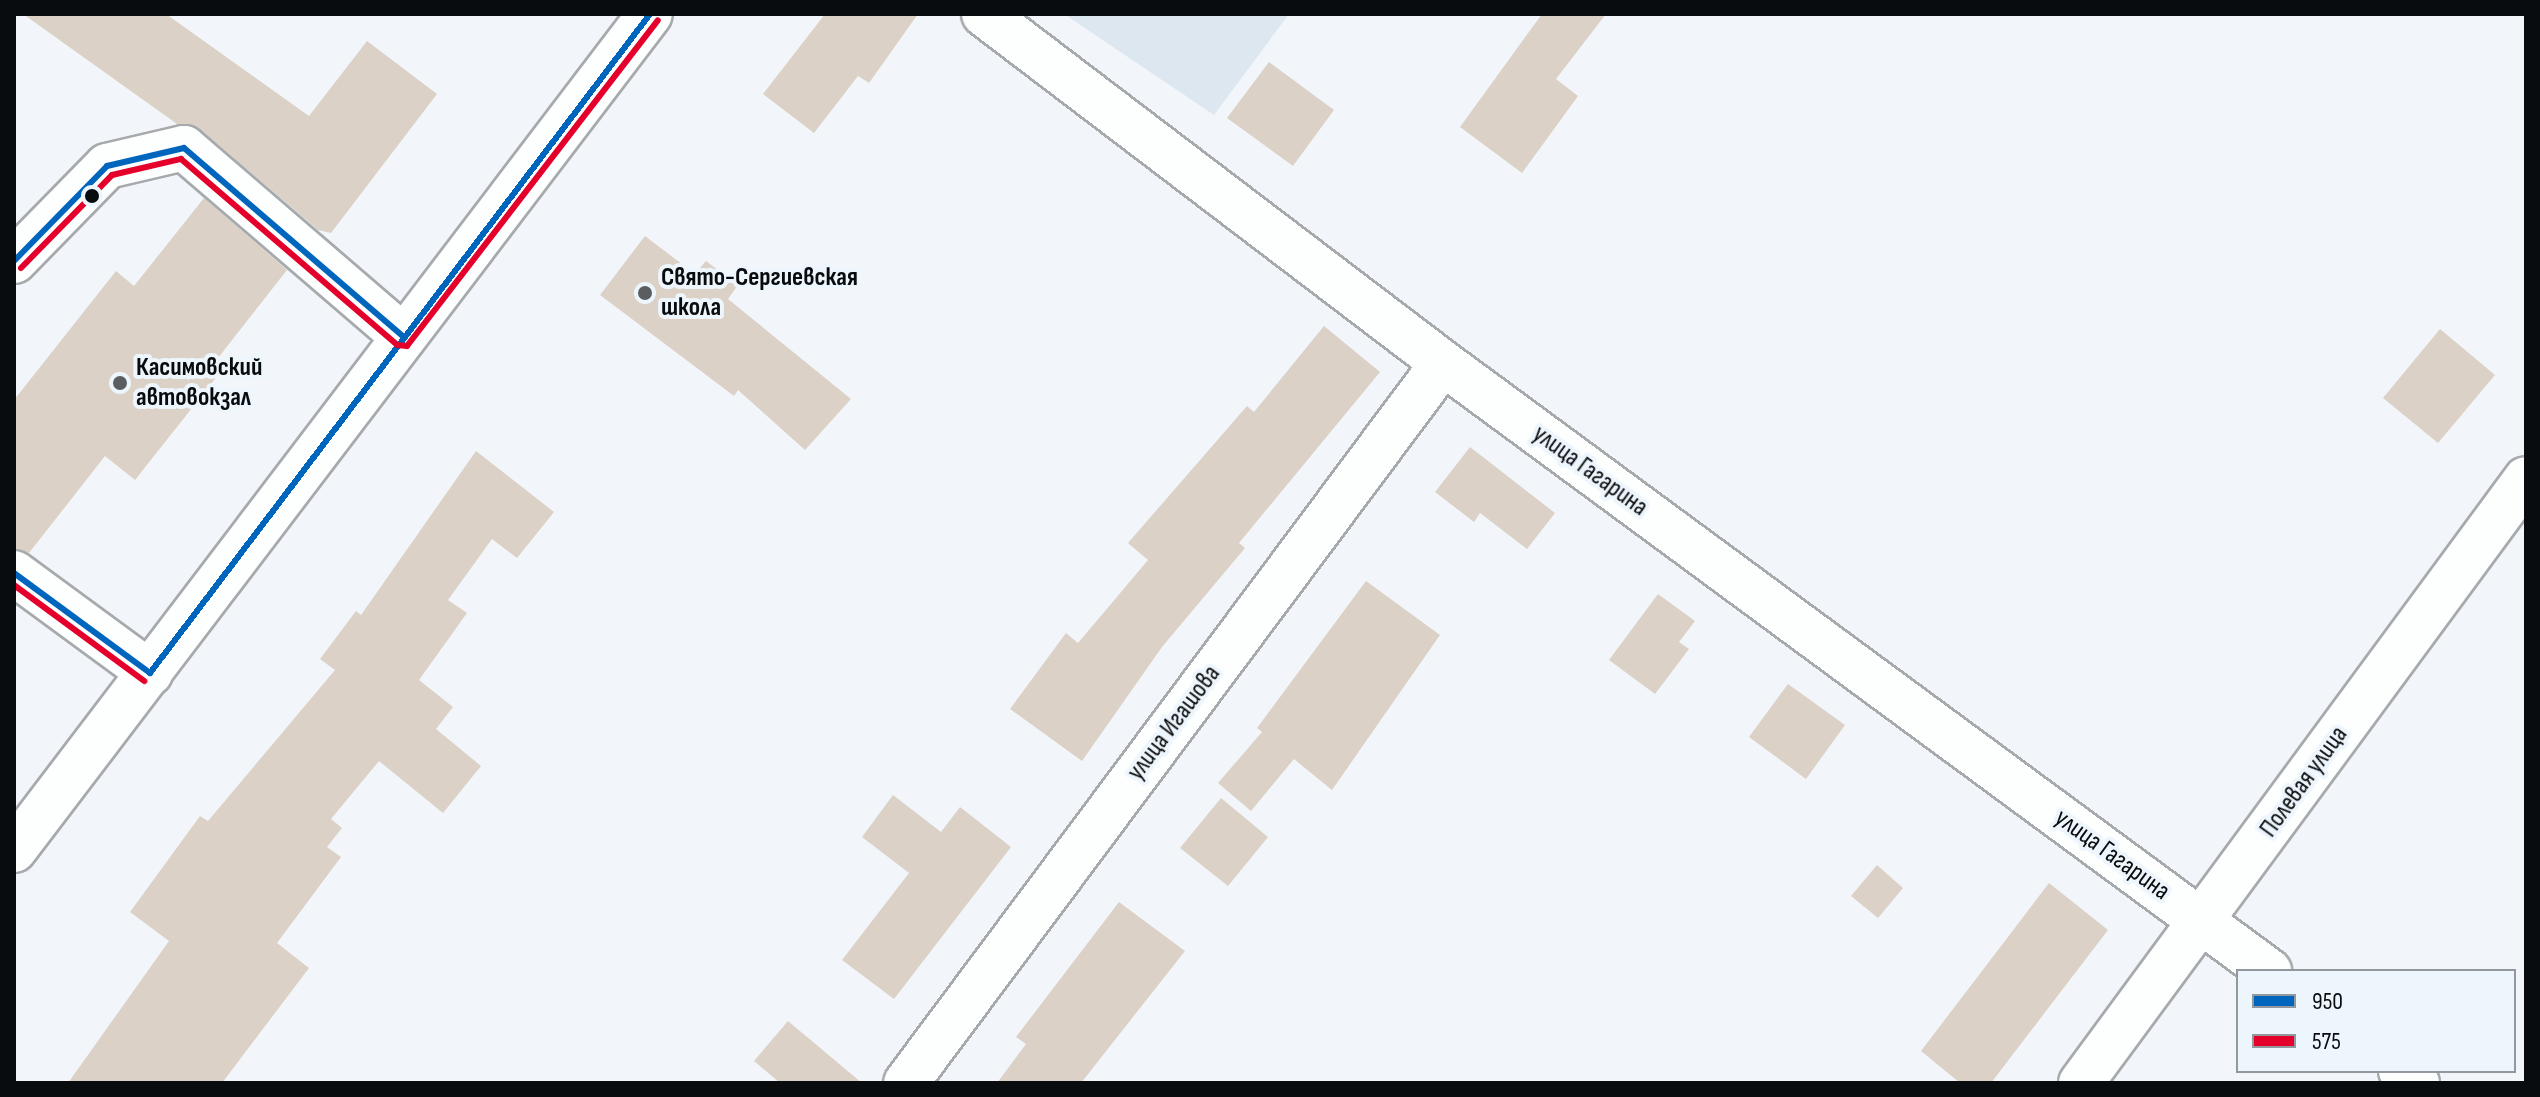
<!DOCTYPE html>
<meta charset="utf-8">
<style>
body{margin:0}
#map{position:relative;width:2540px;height:1097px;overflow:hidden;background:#f2f6fa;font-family:"Sofia Sans Condensed",sans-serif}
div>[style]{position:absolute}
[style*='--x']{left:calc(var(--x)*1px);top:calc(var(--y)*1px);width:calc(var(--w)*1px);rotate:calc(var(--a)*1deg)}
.built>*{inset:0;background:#dde7ef}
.building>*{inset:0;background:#dbd1c6}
.roads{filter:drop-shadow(2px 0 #a7aaad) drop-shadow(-2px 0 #a7aaad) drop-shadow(0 2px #a7aaad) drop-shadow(0 -2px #a7aaad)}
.minor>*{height:44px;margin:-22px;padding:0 22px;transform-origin:22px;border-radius:22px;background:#fdfefe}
.major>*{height:44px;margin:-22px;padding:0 22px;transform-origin:22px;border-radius:22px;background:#fdfefe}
.bus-1>*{height:6px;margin:-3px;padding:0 3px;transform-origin:3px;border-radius:3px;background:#0065bd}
.bus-2>*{height:6px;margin:-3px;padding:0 3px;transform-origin:3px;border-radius:3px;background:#e4002b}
.dots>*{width:22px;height:22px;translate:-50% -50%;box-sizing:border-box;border:4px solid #eef6fd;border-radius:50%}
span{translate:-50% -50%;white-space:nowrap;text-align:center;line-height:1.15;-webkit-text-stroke:8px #eef6fd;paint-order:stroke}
.poi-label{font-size:26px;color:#090c0e;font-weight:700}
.left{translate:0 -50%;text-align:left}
.street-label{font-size:26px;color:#090c0e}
.frame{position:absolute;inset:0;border:16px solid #090c0e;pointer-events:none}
.legend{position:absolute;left:2236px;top:969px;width:280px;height:104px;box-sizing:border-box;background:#eef6fd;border:2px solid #92989d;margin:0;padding:10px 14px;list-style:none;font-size:24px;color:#090c0e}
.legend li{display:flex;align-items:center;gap:16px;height:40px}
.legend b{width:40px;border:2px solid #92989d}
</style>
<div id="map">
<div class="built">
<div style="clip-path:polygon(1064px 14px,1289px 14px,1214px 115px)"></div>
</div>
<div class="building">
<div style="clip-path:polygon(23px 14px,166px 14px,309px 116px,367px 41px,437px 94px,331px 233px,318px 230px,200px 129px,177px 124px)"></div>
<div style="clip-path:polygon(825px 14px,918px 14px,869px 83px,858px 76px,814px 133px,763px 94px)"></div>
<div style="clip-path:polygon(1542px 14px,1606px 14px,1556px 79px,1578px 96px,1522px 173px,1460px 127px)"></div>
<div style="clip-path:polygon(1269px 62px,1334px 110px,1293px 166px,1227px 118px)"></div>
<div style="clip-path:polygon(204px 198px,287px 270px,218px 358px,226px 365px,135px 480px,105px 456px,29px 553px,14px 548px,14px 400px,116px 271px,134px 286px)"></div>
<div style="clip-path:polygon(645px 236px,695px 274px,706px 261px,738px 285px,728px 299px,851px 399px,805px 450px,738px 390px,734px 396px,600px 295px)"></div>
<div style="clip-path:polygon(1324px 326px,1380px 372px,1239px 543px,1245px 548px,1162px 647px,1082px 761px,1010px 709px,1066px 633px,1078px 643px,1148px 560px,1128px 543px,1247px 406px,1254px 412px)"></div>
<div style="clip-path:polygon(2440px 329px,2495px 375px,2438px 443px,2383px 398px)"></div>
<div style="clip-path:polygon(1470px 447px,1555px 513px,1527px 549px,1480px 513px,1474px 522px,1435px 492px)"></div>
<div style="clip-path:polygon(476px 451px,554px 512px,517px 558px,492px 539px,448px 600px,467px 613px,419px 680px,453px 707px,436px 729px,481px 766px,443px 813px,379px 761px,331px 819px,342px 828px,327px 847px,341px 857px,277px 943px,309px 968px,222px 1083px,68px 1083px,169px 941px,130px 912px,200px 816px,208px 821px,335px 670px,320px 659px,356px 611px,361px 615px)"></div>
<div style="clip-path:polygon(1366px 581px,1440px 635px,1332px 790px,1294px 759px,1251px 811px,1218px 783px,1262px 732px,1257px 728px)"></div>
<div style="clip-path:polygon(1658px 594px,1695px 621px,1679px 642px,1689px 649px,1655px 694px,1609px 660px)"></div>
<div style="clip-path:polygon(1788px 684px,1845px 725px,1806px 779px,1749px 737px)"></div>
<div style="clip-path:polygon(893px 795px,941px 832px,960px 807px,1011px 847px,894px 999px,842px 960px,909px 873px,862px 837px)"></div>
<div style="clip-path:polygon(1221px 798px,1268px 837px,1228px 886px,1180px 848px)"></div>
<div style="clip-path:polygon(1877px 865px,1903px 888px,1878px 918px,1851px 896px)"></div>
<div style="clip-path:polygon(2049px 883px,2108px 930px,1991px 1083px,1960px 1083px,1921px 1051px)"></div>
<div style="clip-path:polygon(1119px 902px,1185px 951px,1081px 1083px,997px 1083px,1026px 1044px,1016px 1037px)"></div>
<div style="clip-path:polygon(788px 1021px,862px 1083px,780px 1083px,754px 1061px)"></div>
</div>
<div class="roads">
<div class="minor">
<div style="--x:984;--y:14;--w:577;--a:37.25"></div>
<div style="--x:1443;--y:363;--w:1026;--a:36.36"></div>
<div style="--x:14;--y:261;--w:133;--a:-45.6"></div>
<div style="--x:107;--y:166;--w:79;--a:-13.2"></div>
<div style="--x:184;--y:148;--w:290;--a:40.7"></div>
<div style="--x:14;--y:573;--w:169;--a:36.3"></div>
<div style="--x:2401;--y:1071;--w:20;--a:37"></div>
<div style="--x:906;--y:1083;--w:898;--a:-53.28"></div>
<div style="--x:2081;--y:1083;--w:750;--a:-53.62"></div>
</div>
<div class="major">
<div style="--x:14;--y:850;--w:1050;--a:-52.74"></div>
</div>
</div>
<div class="bus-1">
<div style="--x:14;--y:261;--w:133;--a:-45.6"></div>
<div style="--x:107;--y:166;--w:79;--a:-13.2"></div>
<div style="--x:184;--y:148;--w:290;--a:40.7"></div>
<div style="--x:14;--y:573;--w:169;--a:36.3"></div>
<div style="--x:150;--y:673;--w:827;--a:-52.81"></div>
</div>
<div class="bus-2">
<div style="--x:21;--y:268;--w:130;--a:-45.6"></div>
<div style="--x:112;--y:175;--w:71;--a:-13.1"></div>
<div style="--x:181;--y:159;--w:285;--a:40.7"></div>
<div style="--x:397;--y:345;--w:10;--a:6"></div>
<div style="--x:407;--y:346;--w:411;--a:-52.4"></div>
<div style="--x:14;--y:585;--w:162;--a:36.4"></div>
</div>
<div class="dots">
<div style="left:92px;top:196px;background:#090c0e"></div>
<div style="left:645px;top:293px;background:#5b5e61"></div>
<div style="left:120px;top:383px;background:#5b5e61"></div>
</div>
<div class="poi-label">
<span class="left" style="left:661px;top:293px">Свято-Сергиевская<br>школа</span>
<span class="left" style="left:136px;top:383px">Касимовский<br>автовокзал</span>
</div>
<div class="street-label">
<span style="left:1590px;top:471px;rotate:36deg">улица Гагарина</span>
<span style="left:1174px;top:723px;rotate:-53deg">улица Игашова</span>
<span style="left:2304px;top:782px;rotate:-54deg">Полевая улица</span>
<span style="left:2112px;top:855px;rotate:36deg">улица Гагарина</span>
</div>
<div class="frame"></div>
<ul class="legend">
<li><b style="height:10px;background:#0065bd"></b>950</li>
<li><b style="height:10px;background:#e4002b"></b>575</li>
</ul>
</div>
